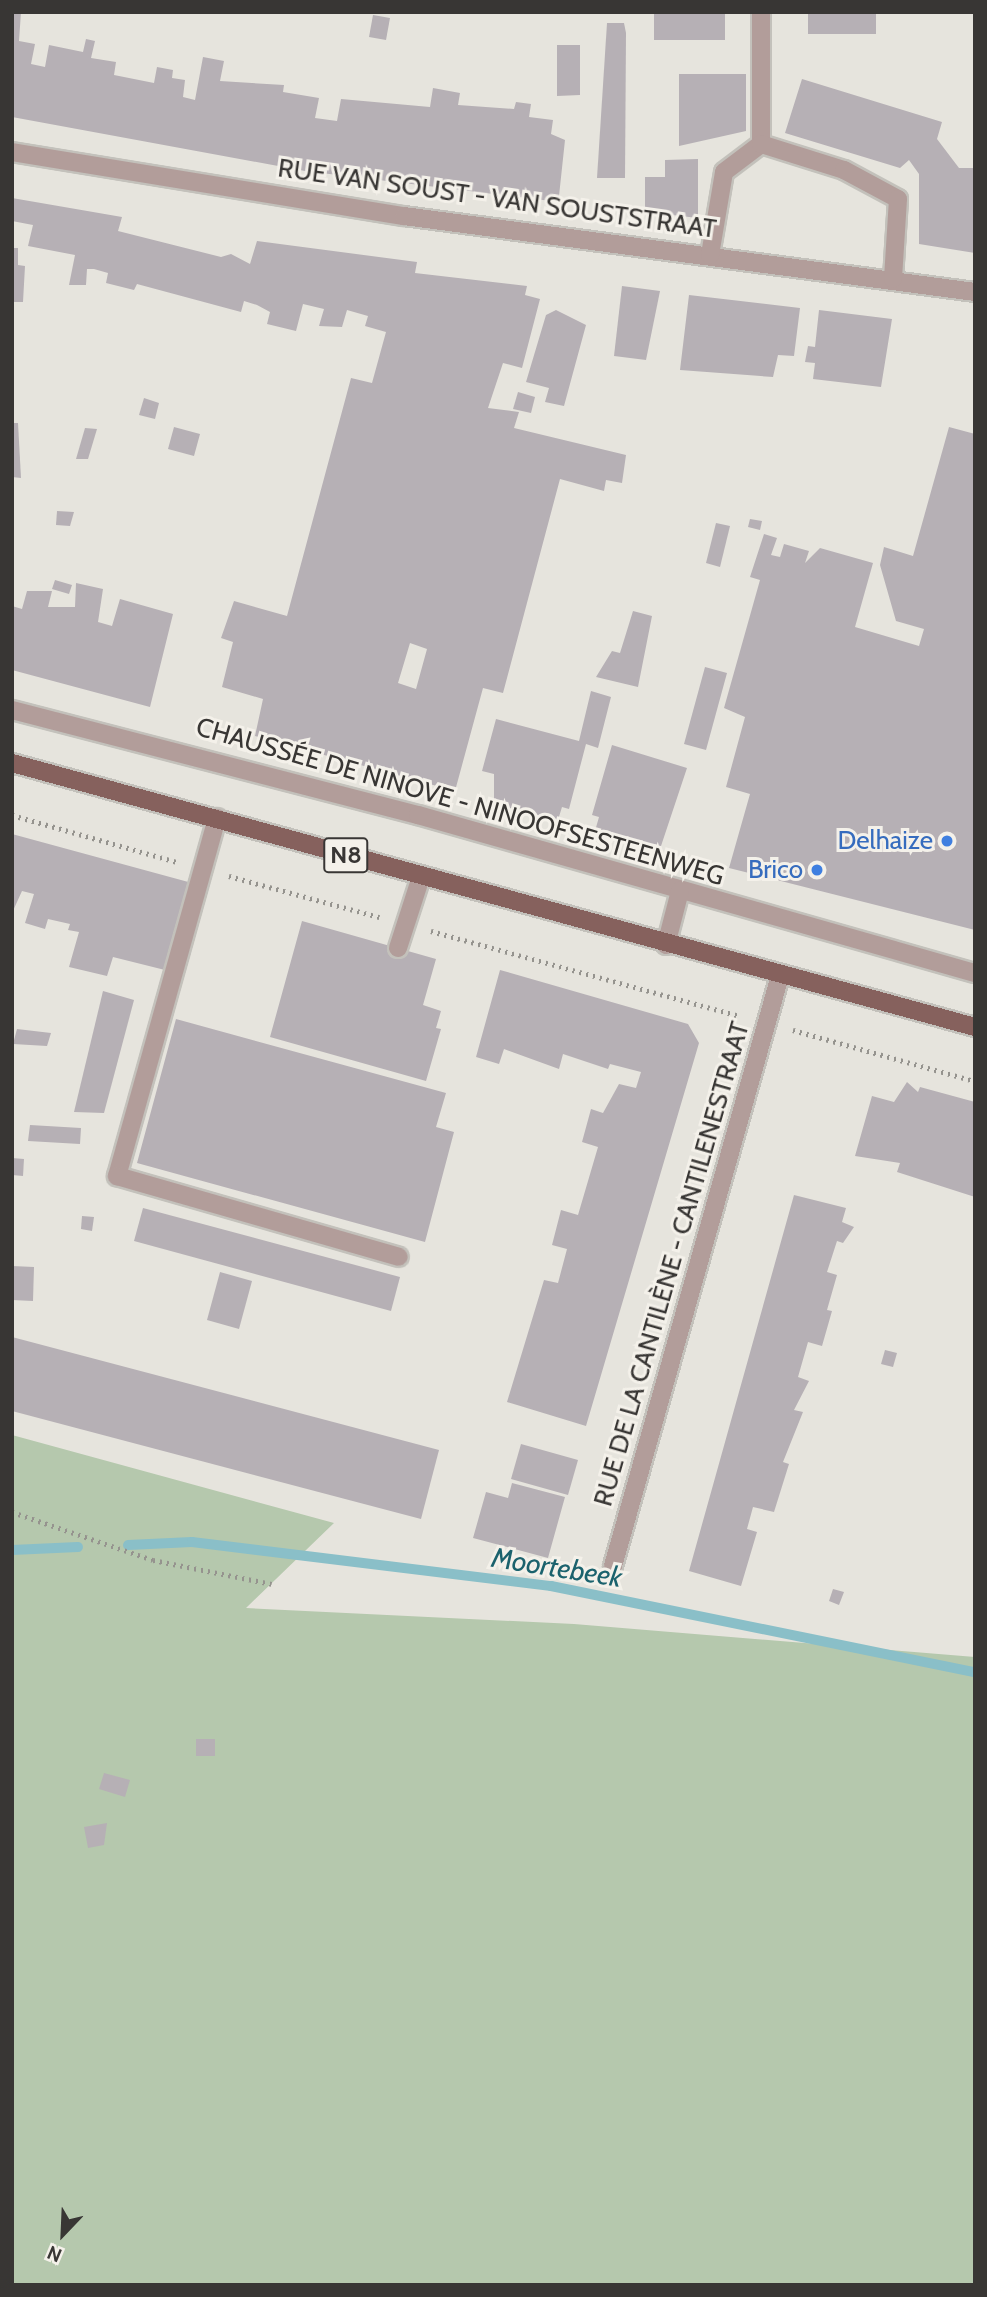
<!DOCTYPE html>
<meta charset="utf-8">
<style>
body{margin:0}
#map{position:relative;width:987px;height:2297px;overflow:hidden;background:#e6e4dd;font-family:Cabin,sans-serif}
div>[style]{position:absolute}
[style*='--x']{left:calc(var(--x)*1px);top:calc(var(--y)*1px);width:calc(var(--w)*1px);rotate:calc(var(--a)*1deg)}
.green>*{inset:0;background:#b5c8ad}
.stream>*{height:10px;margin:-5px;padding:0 5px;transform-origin:5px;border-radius:5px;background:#8abfc8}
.building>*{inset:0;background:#b6b0b5}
.path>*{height:4.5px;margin-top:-2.25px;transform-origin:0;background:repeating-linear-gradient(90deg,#95938e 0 2px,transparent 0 7px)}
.roads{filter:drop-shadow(2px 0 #c3c1bb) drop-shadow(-2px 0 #c3c1bb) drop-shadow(0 2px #c3c1bb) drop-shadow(0 -2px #c3c1bb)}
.service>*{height:18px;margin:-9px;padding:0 9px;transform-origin:9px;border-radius:9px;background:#b29d9a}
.minor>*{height:18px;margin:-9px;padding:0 9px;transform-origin:9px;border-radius:9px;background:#b29d9a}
.primary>*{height:18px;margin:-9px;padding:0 9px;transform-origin:9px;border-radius:9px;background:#86615d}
.dots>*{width:19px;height:19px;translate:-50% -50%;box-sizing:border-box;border:4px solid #f4f1ea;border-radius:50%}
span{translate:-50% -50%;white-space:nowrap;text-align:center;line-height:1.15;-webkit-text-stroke:6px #f4f1ea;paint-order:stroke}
.shield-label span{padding:2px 5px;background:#f4f1ea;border:2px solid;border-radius:5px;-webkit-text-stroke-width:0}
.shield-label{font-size:24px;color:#383634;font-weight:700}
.street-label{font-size:26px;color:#383634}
.shop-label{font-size:26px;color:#366cbe}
.right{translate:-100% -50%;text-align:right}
.water-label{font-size:28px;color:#1b626d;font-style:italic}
.frame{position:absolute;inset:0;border:14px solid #383634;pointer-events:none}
.north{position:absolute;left:28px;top:2199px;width:70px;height:70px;-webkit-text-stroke:5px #f4f1ea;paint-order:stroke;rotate:203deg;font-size:19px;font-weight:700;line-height:28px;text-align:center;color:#383634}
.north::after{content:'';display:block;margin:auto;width:24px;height:32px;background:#383634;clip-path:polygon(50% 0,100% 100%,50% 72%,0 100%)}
</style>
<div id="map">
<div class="green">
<div style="clip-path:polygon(12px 1435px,334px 1523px,246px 1608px,574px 1624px,975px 1657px,975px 2285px,12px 2285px)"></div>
</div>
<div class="stream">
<div style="--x:128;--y:1545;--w:64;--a:-2.7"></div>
<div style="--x:192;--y:1542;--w:362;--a:7"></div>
<div style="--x:551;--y:1586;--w:433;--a:11.5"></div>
<div style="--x:12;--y:1550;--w:66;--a:-2.6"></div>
</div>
<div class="building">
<div style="clip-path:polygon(12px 12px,21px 12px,19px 41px,35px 44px,31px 64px,45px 67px,49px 45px,83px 52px,86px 39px,95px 41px,91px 58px,116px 62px,114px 75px,154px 83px,157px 67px,173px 70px,172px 78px,185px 80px,183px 97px,195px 100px,203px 57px,224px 61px,220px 81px,284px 85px,283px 92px,319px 98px,315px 118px,337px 121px,341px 99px,430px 107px,433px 88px,460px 93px,458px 105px,514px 109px,516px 102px,531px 104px,529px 117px,553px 120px,551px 134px,565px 140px,559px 196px,551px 201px,305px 171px,12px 117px)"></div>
<div style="clip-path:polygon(654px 12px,725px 12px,725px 40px,654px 40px)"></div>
<div style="clip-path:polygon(808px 12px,876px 12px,876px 34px,808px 34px)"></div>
<div style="clip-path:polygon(373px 15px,390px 18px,386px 40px,369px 37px)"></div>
<div style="clip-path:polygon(607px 23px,624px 23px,626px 33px,625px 178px,597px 178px)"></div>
<div style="clip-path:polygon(557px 45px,580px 45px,580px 95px,557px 96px)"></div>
<div style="clip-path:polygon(679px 74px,746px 74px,746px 131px,679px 146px)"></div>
<div style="clip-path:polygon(802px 79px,942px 122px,937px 139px,959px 168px,975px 168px,975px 253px,919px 244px,919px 174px,909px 160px,900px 168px,785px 133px)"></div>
<div style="clip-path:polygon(698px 159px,698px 218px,645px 212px,645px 177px,665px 177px,665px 160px)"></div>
<div style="clip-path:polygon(evenodd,12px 198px,122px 217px,118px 231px,221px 257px,231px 254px,250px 264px,257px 241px,417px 262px,415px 273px,527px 286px,525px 295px,540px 299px,522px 368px,503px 363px,488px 408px,519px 412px,514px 428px,626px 455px,622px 483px,606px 480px,604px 491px,560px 479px,503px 693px,483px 688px,455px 791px,255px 736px,263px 699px,222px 687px,233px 642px,221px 638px,234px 601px,287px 616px,351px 378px,372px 383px,386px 332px,365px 326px,368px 316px,347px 310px,342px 327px,319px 326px,324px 309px,303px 304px,296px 331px,267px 324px,270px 312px,257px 305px,244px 301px,241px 312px,137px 284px,134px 290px,106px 283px,108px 273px,94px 269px,87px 269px,86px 285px,69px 285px,75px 255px,28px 246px,33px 225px,12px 221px,12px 198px,410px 643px,427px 649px,416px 689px,398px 683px,410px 643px)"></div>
<div style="clip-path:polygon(12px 248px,18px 248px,18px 265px,25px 266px,23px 302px,12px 302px)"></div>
<div style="clip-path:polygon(622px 286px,660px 291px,646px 360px,614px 356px)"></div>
<div style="clip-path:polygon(689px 295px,800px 308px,794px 356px,778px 355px,773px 377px,680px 370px)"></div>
<div style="clip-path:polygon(556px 310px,586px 325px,564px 406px,545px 402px,549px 388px,526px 382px,546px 315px)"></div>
<div style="clip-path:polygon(819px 310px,892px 319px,881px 387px,813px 379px,815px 363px,805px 362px,808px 346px,815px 347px)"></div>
<div style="clip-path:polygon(518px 392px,535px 397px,531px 413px,513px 409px)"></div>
<div style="clip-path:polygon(144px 398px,159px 403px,155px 419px,139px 415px)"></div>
<div style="clip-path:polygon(12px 423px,18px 423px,21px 478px,12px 477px)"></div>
<div style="clip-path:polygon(174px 427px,200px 434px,194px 456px,168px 449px)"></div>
<div style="clip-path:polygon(949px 427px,975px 434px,975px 930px,729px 868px,750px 794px,726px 787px,745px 717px,724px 708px,760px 580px,750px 577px,764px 534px,777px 538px,771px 555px,780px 557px,784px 544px,809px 551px,805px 563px,820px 548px,873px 563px,855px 627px,919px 646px,924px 629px,896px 621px,880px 565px,884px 547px,913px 556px)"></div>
<div style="clip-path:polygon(85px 428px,97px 429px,88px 459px,76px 459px)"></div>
<div style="clip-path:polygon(57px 511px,74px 512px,70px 526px,56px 525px)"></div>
<div style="clip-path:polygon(750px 519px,762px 521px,760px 530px,748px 527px)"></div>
<div style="clip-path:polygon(716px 523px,730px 526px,720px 567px,706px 563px)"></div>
<div style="clip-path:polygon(55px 580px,72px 585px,69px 594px,52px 589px)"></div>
<div style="clip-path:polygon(76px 583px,103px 589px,98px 622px,112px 626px,120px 599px,173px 614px,150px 707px,12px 670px,12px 606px,22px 609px,27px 591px,52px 591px,48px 607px,75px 607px)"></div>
<div style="clip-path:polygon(633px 611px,652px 616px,638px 687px,596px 677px,612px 651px,620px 653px)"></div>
<div style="clip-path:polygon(705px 667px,727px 673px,706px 750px,684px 744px)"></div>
<div style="clip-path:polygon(591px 691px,611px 697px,598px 748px,586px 744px,569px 809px,562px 807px,558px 820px,494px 804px,494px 774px,482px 771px,496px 719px,579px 741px)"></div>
<div style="clip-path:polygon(612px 745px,687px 768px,660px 849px,595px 831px,599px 817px,592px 815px)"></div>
<div style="clip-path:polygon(12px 834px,192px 883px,169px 971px,113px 957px,107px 976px,69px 967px,79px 932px,68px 930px,70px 924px,48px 919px,45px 929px,25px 923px,34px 894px,22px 891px,12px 913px)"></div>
<div style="clip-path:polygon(302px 921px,436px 959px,423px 1005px,441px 1011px,436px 1028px,441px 1029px,426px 1081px,270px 1037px)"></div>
<div style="clip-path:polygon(500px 970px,688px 1024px,699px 1043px,586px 1426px,507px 1402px,544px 1280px,558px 1283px,567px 1249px,552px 1245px,561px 1210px,578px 1215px,598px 1147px,582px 1142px,591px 1109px,603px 1113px,619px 1084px,636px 1088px,641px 1072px,610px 1064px,608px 1069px,563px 1054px,559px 1069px,504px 1049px,499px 1064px,476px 1057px)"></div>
<div style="clip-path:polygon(103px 991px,134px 1000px,104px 1113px,74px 1112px)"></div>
<div style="clip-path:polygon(176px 1019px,446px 1093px,436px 1127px,454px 1132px,425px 1242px,137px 1163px)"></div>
<div style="clip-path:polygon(17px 1029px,51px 1033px,47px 1046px,13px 1044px)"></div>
<div style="clip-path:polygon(907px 1082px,918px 1092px,920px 1087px,975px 1102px,975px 1197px,897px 1172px,900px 1163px,855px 1156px,872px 1096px,894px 1102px)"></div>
<div style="clip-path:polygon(30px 1125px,81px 1128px,80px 1144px,28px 1141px)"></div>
<div style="clip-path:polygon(12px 1158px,24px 1159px,23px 1176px,12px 1175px)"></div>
<div style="clip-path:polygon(794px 1195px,846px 1208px,842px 1222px,854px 1227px,843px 1243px,837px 1241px,827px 1272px,837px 1275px,827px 1310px,832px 1311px,822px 1346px,808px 1342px,798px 1377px,809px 1381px,794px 1410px,803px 1412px,783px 1462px,789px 1464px,774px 1512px,753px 1507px,747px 1529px,757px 1532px,741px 1586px,689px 1571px)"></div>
<div style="clip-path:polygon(143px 1208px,400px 1277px,391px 1311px,134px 1241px)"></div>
<div style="clip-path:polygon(82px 1216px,94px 1217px,92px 1231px,81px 1229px)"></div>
<div style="clip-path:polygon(12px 1266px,34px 1267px,33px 1301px,12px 1300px)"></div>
<div style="clip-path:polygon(220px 1272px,252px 1281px,239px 1329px,207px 1320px)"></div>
<div style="clip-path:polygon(12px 1337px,439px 1450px,421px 1519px,12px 1411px)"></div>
<div style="clip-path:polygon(885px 1350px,897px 1353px,893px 1367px,881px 1364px)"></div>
<div style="clip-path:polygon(521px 1444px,578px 1460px,568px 1495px,511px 1479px)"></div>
<div style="clip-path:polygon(512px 1483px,565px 1497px,548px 1558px,473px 1538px,486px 1492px,508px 1498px)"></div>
<div style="clip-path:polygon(833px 1589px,844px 1592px,839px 1605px,829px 1601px)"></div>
<div style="clip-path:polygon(196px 1739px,215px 1739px,215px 1756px,196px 1756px)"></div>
<div style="clip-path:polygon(104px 1773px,130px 1780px,125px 1797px,99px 1789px)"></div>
<div style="clip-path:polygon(107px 1823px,104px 1845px,88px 1848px,84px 1827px)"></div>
</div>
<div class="path">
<div style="--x:12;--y:815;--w:172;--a:15.9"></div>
<div style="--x:229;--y:876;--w:156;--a:15.3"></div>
<div style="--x:431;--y:931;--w:320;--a:15.4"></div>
<div style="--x:793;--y:1030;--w:189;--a:15.7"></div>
<div style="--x:12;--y:1512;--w:149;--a:18.8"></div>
<div style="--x:153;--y:1560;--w:121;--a:11.4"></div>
</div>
<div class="roads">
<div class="service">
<div style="--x:12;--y:710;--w:419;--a:14.5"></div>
<div style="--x:418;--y:815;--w:579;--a:15.84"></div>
<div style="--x:217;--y:818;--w:372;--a:105.6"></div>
<div style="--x:117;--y:1176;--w:293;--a:16"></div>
<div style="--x:666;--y:945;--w:56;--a:-75.5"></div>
<div style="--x:398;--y:948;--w:75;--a:-72.1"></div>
</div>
<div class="minor">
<div style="--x:761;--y:12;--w:132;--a:90"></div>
<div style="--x:12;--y:152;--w:397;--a:9.3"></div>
<div style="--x:404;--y:216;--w:576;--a:7.58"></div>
<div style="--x:710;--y:255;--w:84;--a:-80.4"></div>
<div style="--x:724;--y:172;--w:46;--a:-37.1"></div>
<div style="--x:761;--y:144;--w:87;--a:17.4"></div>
<div style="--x:844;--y:170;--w:61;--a:28.2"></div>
<div style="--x:898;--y:199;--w:80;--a:93.6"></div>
<div style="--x:613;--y:1566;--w:613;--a:-74.2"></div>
</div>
<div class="primary">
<div style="--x:12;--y:763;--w:999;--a:15.33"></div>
</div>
</div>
<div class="dots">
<div style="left:947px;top:841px;background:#3f7fe0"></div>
<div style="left:817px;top:870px;background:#3f7fe0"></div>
</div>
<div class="shield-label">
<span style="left:346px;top:855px">N8</span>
</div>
<div class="street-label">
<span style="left:497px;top:199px;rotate:8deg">RUE VAN SOUST - VAN SOUSTSTRAAT</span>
<span style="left:460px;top:802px;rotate:16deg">CHAUSSÉE DE NINOVE - NINOOFSESTEENWEG</span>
<span style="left:672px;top:1264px;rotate:-74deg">RUE DE LA CANTILÈNE - CANTILENESTRAAT</span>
</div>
<div class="shop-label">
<span class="right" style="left:933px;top:841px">Delhaize</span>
<span class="right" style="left:803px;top:870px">Brico</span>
</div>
<div class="water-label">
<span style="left:557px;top:1567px;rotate:9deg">Moortebeek</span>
</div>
<div class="frame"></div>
<div class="north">N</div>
</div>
